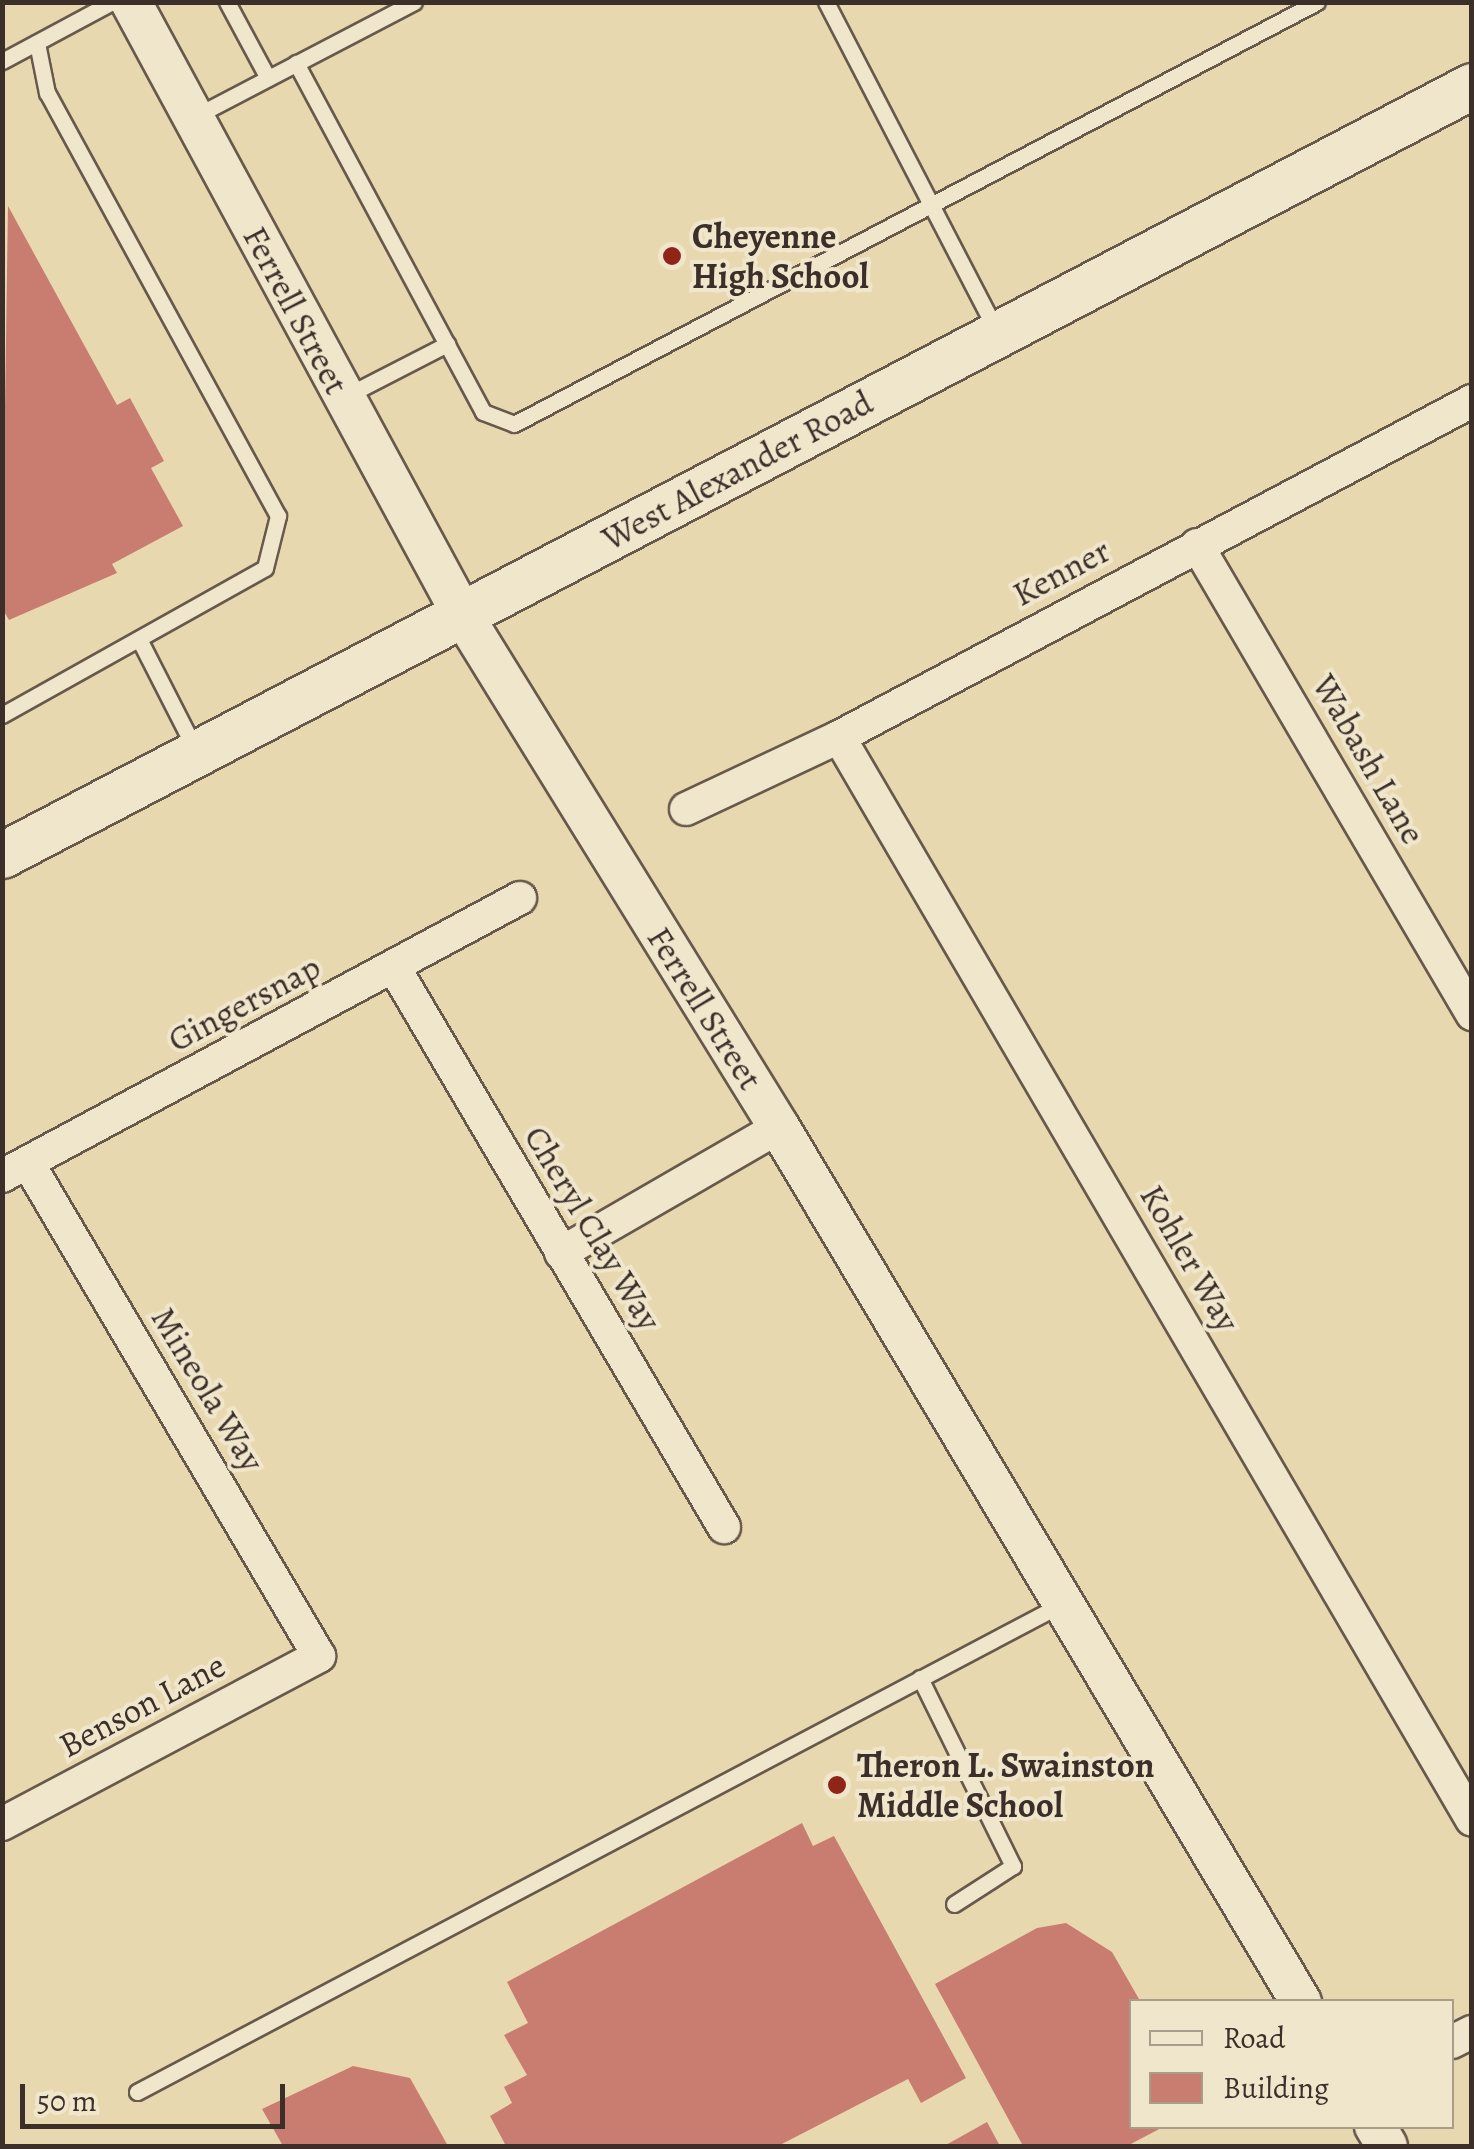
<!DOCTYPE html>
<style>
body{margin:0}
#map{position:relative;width:1474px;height:2149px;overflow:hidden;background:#e8d8b0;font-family:Alegreya,serif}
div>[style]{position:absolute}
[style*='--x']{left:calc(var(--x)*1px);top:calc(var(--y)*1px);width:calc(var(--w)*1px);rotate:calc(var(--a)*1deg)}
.building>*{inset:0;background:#c87d70}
.roads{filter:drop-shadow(2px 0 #67594b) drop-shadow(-2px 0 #67594b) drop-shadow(0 2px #67594b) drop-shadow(0 -2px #67594b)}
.service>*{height:15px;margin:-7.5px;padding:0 7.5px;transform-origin:7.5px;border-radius:7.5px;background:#f0e6cc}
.minor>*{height:32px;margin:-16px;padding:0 16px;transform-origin:16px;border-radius:16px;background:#f0e6cc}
.tertiary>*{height:40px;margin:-20px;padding:0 20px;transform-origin:20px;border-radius:20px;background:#f0e6cc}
.secondary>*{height:45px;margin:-22.5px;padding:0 22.5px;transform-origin:22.5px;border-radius:22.5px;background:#f0e6cc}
.dots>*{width:28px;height:28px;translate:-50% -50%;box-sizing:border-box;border:5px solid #f0e6cc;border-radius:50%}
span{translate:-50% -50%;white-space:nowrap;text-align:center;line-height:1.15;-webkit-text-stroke:8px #f0e6cc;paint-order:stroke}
.poi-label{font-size:35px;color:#3c2f29;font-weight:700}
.left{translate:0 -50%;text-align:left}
.street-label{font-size:35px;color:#3c2f29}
.frame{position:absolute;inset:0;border:5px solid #3c2f29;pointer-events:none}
.legend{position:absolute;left:1129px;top:1999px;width:325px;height:130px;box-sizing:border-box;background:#f0e6cc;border:2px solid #a89d8b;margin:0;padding:12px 18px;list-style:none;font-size:30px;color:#3c2f29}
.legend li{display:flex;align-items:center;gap:20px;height:50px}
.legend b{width:50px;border:2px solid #a89d8b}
.scale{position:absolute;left:20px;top:2084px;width:265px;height:45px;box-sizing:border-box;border:5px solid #3c2f29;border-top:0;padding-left:12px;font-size:30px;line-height:35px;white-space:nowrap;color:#3c2f29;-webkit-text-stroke:8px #f0e6cc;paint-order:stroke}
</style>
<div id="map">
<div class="building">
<div style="clip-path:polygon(8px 206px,117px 405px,130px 398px,164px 461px,151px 468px,183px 526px,112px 564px,117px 573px,9px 620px,2px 608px)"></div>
<div style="clip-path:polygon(802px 1823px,813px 1846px,834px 1836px,966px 2078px,921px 2103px,908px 2079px,778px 2146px,506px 2146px,490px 2116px,512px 2103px,504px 2087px,527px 2075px,504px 2035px,528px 2023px,507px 1982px)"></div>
<div style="clip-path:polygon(1066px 1923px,1112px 1952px,1139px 1999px,1129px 2004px,1132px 2126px,1165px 2126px,1127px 2146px,1023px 2146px,935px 1984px,1037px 1928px)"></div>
<div style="clip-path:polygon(353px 2066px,410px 2078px,448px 2146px,283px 2146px,262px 2109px)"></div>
<div style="clip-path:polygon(987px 2122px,1000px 2146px,944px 2146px)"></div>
</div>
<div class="roads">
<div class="service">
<div style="--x:227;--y:2;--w:86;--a:61.7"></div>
<div style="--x:826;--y:2;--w:372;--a:62.6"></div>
<div style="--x:2;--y:61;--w:125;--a:-28.2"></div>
<div style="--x:296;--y:63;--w:396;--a:61.8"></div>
<div style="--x:483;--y:412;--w:33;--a:21"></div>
<div style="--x:514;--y:424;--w:907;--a:-27.72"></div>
<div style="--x:196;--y:116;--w:246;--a:-27.6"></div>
<div style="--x:346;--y:396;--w:114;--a:-27.2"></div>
<div style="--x:139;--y:639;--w:126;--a:63"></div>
<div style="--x:2;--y:715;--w:301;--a:-29.2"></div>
<div style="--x:265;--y:568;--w:54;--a:-76"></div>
<div style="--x:278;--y:516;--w:482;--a:-118.6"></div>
<div style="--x:47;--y:93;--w:51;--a:-101.3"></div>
<div style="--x:920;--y:1678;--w:210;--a:63.7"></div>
<div style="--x:1013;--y:1866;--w:70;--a:147.2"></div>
<div style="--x:137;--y:2092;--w:1044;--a:-27.82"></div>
</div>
<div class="minor">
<div style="--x:1197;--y:545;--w:544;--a:59.61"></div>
<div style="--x:839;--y:737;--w:1254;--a:59.69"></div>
<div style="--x:686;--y:809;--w:169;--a:-25.2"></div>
<div style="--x:839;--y:737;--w:717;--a:-27.96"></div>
<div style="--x:395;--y:969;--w:648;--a:59.48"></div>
<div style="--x:2;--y:1176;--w:588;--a:-28.22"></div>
<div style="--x:561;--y:1253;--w:252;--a:-30"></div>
<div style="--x:2;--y:1824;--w:359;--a:-27.9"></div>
<div style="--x:319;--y:1656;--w:572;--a:-120.55"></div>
<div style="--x:1452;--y:2042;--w:22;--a:-27"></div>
</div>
<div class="tertiary">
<div style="--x:131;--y:2;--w:696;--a:61.59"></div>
<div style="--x:462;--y:614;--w:603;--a:58.29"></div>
<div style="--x:779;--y:1127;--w:1019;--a:59.18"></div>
<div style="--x:1375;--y:2126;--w:23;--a:59"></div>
</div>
<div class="secondary">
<div style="--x:2;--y:855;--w:1659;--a:-27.62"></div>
</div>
</div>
<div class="dots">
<div style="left:672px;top:256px;background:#8f2418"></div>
<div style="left:837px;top:1785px;background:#8f2418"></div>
</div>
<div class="poi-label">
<span class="left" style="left:692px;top:256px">Cheyenne<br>High School</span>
<span class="left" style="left:857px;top:1785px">Theron L. Swainston<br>Middle School</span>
</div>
<div class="street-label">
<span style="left:296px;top:310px;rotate:62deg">Ferrell Street</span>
<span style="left:737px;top:470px;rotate:-28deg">West Alexander Road</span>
<span style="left:1061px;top:572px;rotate:-28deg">Kenner</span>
<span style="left:1369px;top:759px;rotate:60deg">Wabash Lane</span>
<span style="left:244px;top:1003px;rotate:-28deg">Gingersnap</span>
<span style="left:705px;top:1008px;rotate:58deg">Ferrell Street</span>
<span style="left:593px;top:1228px;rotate:59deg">Cheryl Clay Way</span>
<span style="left:1190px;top:1258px;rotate:60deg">Kohler Way</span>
<span style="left:208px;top:1389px;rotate:59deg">Mineola Way</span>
<span style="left:142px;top:1705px;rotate:-28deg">Benson Lane</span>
</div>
<div class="frame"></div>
<ul class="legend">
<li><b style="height:12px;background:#f0e6cc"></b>Road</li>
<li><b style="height:28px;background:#c87d70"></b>Building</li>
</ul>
<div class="scale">50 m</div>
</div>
